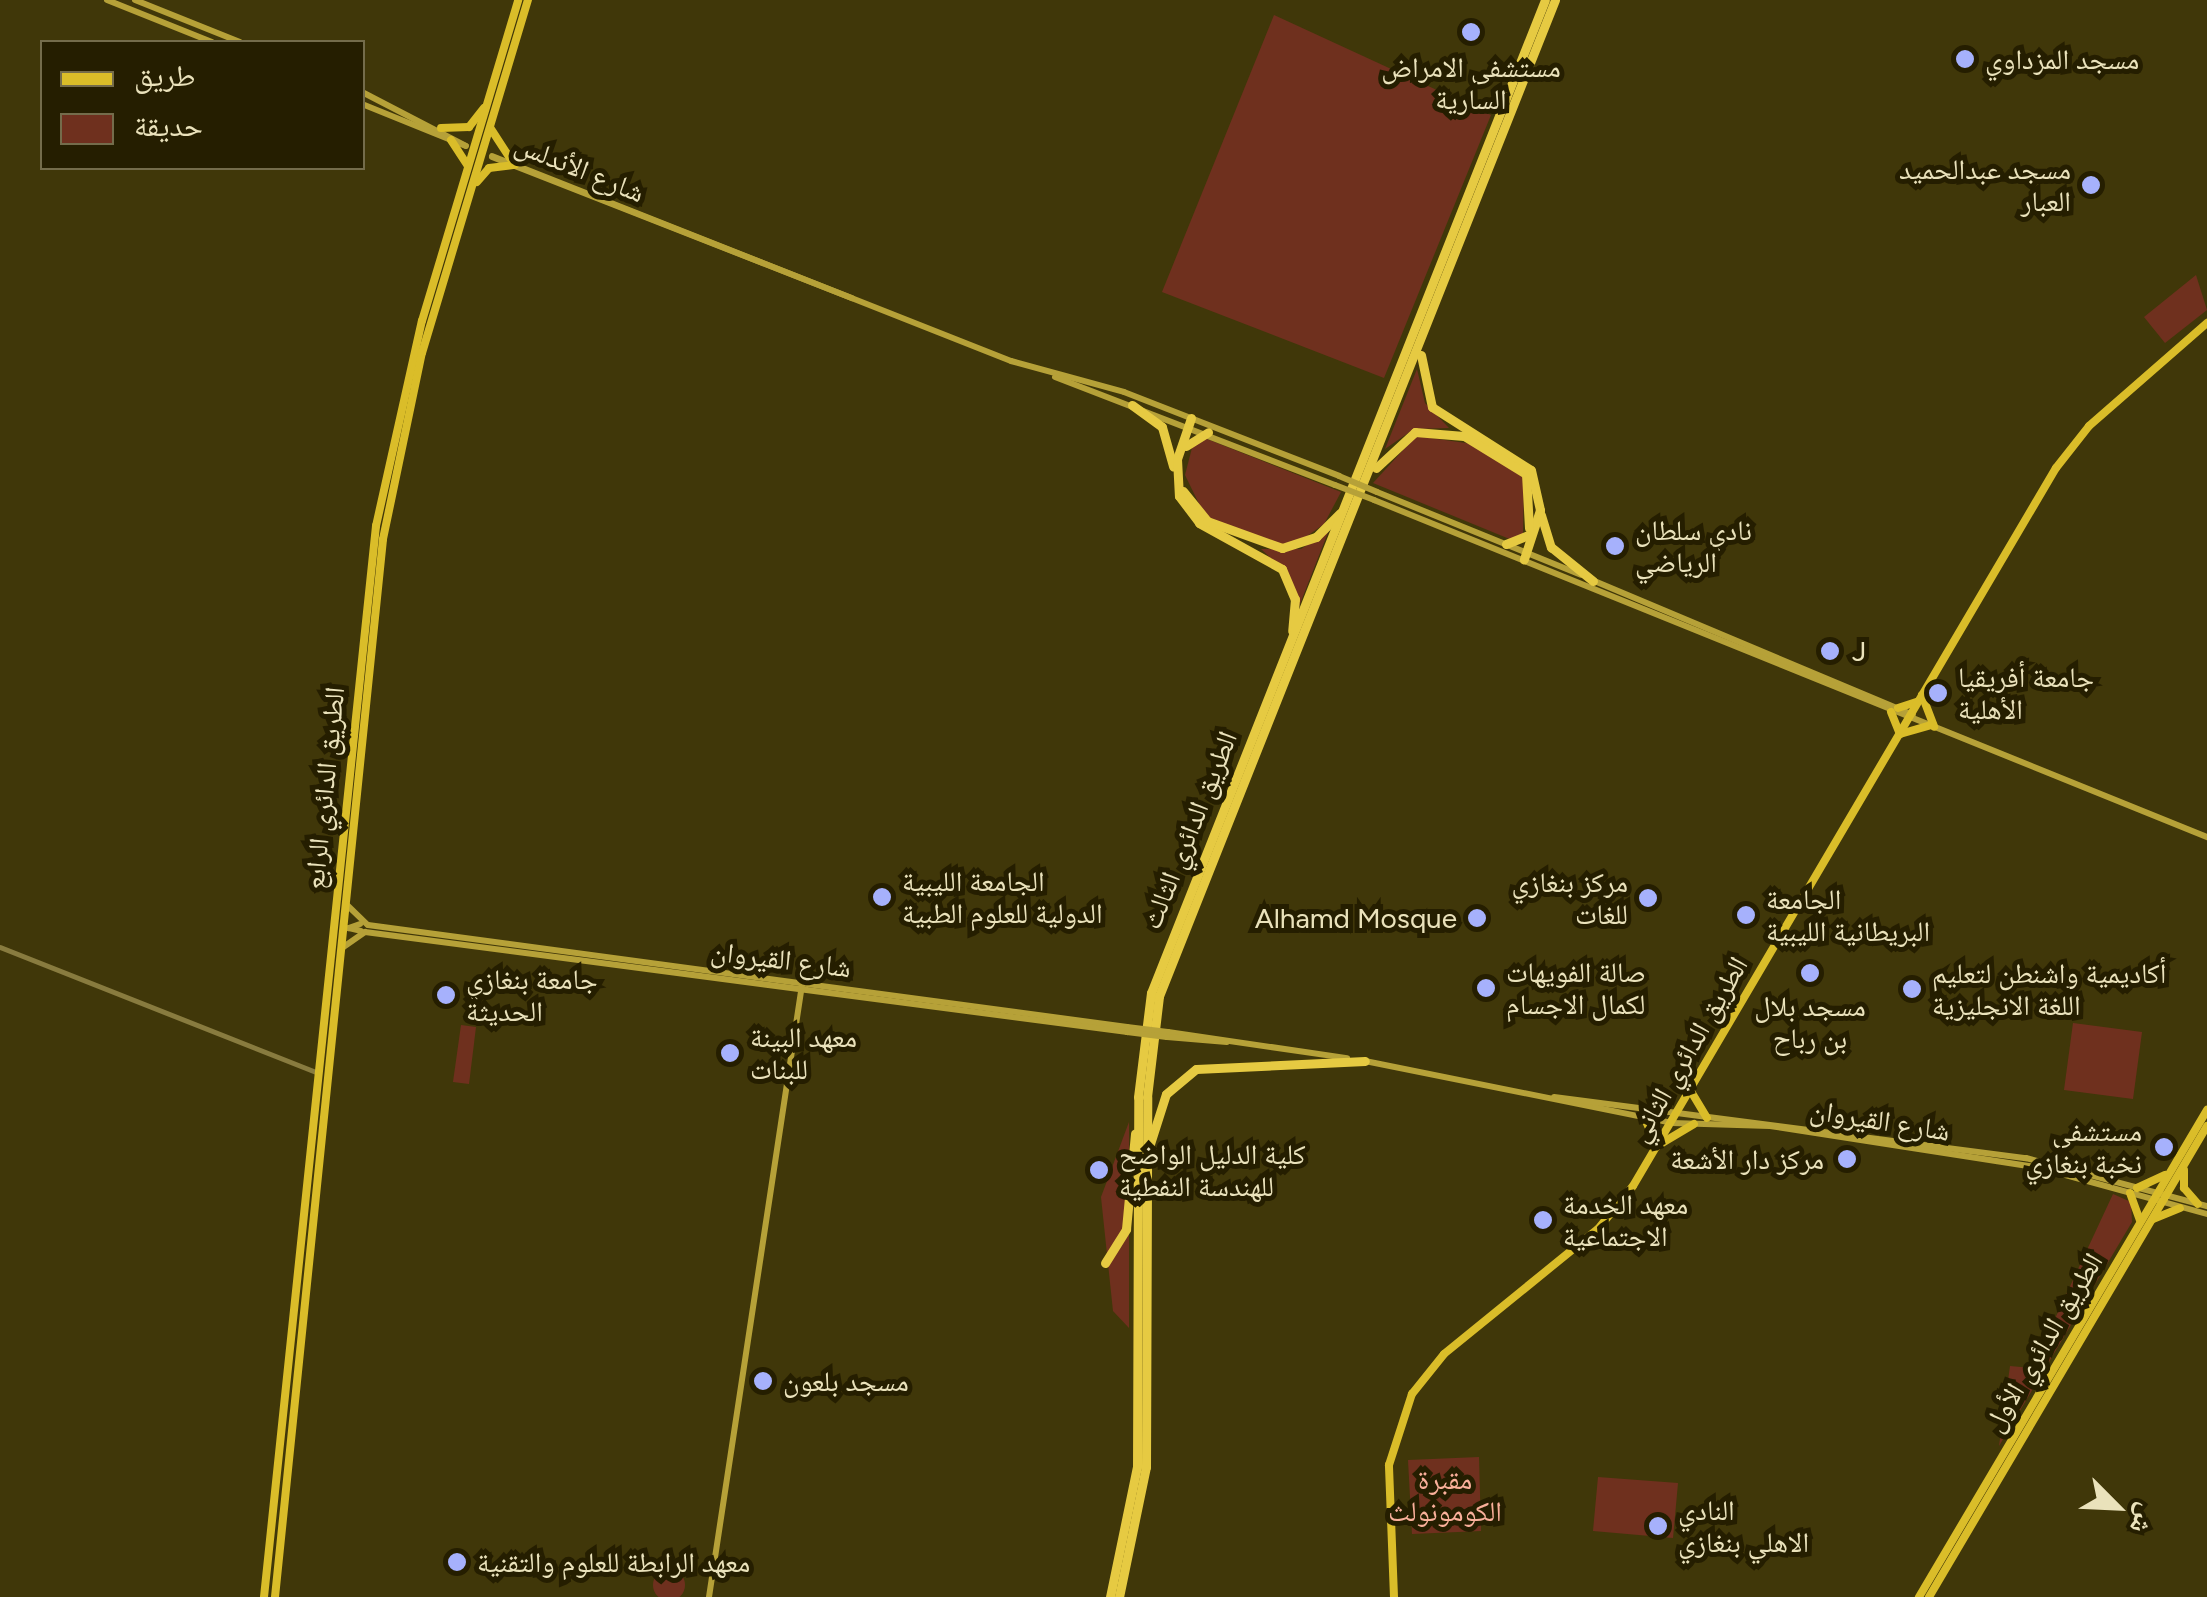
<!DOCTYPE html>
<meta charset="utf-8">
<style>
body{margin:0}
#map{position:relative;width:2207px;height:1597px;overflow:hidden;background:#403709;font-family:Figtree,"Noto Naskh Arabic",sans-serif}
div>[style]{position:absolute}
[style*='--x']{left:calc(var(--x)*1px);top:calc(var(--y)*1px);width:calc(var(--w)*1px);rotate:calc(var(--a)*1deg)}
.green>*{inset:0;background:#6f301e}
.round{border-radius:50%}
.tertiary>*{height:5px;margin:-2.5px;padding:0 2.5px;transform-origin:2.5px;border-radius:2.5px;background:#887b3f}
.secondary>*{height:6px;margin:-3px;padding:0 3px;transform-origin:3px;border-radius:3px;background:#b6a138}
.primary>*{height:8px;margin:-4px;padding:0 4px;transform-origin:4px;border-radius:4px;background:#dabd29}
.trunk>*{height:9px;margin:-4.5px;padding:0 4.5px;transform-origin:4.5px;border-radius:4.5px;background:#e6ca42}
.secondary-bridge>*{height:6px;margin:-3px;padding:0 3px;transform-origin:3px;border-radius:3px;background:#b6a138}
.dots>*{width:28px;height:28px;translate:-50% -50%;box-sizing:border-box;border:5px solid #251e00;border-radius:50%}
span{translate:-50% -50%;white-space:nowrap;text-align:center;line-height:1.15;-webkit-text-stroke:10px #251e00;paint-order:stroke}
.poi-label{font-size:28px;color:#eae2bb}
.left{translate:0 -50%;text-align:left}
.right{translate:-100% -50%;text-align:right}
.street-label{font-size:28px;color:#eae2bb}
.park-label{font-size:28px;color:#fab09a}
.legend{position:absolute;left:40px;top:40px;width:325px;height:130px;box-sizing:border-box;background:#251e00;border:2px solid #746c4b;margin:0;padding:12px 18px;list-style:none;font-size:30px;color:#eae2bb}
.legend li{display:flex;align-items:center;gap:20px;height:50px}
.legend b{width:50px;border:2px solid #746c4b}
.north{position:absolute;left:2067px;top:1457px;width:100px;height:100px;-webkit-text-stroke:8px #251e00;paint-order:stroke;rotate:114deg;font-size:28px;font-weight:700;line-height:40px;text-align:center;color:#eae2bb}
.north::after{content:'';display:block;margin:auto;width:35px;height:45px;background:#eae2bb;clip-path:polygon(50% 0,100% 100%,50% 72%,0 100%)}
</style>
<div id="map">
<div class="green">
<div style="clip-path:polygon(1274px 15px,1491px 115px,1384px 378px,1162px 292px)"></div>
<div style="clip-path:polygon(2196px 275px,2207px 310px,2165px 343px,2144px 317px)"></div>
<div style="clip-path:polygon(1417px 369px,1425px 403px,1449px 428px,1414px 429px,1385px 449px)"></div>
<div style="clip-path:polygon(1416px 436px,1473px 444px,1524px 478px,1523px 534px,1512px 540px,1373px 483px)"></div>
<div style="clip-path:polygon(1207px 439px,1341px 492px,1324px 524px,1296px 544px,1274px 544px,1205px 516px,1185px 475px,1193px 444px)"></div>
<div style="clip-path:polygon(1329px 530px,1298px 609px,1289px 575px,1261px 549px,1301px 549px)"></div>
<div style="clip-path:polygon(2073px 1023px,2142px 1032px,2133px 1099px,2064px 1090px)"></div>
<div style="clip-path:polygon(461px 1025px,476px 1027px,469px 1084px,453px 1082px)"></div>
<div style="clip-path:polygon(1129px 1122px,1129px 1328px,1113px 1311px,1101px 1197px)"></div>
<div style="clip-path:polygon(2113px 1194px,2131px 1202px,2132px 1222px,1999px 1446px,2010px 1366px,2032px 1368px)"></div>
<div style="clip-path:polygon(1479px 1457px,1481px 1531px,1412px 1534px,1408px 1460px)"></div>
<div style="clip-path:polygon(1598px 1477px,1678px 1483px,1673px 1538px,1593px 1531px)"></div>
<div class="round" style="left:653px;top:1569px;width:32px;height:32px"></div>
</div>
<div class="tertiary">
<div style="--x:0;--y:947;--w:339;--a:21.6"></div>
</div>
<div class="secondary">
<div style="--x:107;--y:0;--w:113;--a:21.8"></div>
<div style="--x:135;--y:0;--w:113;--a:21.8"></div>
<div style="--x:362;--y:92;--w:117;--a:27.4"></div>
<div style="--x:362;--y:104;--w:112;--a:22"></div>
<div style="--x:492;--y:156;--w:558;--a:21.55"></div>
<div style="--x:1011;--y:361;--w:117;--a:15.3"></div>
<div style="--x:1124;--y:392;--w:231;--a:21.3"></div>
<div style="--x:492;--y:157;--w:387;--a:21.4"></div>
<div style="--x:1055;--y:377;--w:300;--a:21.1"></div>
<div style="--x:1377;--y:492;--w:220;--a:22.1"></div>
<div style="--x:1374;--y:500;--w:899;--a:22.03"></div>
<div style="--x:1592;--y:580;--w:348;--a:22.8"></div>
<div style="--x:346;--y:904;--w:30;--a:44"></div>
<div style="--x:368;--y:925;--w:766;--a:7.65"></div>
<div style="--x:360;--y:924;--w:12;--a:160"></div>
<div style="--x:349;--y:928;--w:12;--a:14"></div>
<div style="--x:342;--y:948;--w:28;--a:-35"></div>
<div style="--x:365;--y:932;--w:769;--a:7.48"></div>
<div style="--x:1168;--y:1032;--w:181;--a:8.3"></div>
<div style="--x:1167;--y:1037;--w:60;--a:4.8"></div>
<div style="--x:1365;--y:1061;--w:313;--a:11.4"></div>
<div style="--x:1672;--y:1123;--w:98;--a:1.8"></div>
<div style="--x:1770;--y:1126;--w:273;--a:8.8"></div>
<div style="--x:2040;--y:1168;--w:173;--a:15.4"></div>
<div style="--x:1554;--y:1097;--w:476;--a:7.4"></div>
<div style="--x:2026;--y:1158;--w:187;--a:14.9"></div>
<div style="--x:709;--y:1597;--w:619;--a:-81.36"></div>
</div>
<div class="primary">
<div style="--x:441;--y:128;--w:28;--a:-2"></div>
<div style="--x:469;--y:127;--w:24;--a:-52"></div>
<div style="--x:491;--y:129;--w:35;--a:57"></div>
<div style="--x:451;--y:140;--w:30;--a:57"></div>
<div style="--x:477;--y:182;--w:18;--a:-49"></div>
<div style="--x:489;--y:168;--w:26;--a:-7"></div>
<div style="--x:1922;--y:695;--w:34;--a:69"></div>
<div style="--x:1898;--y:708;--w:20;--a:-18"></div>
<div style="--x:1891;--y:712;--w:24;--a:68"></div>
<div style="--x:1900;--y:734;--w:32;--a:-16"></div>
<div style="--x:1692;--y:1093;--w:29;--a:59"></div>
<div style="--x:1645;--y:1119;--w:30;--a:66"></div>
<div style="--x:1657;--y:1146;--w:43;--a:-30.7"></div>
<div style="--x:2184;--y:1170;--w:18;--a:90"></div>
<div style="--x:2184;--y:1188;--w:21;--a:49"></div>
<div style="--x:2137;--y:1188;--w:31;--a:-25"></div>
<div style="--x:2130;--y:1193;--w:29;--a:70"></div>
<div style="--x:2153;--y:1219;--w:29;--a:-22"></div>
<div style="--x:264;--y:1597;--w:1077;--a:-84.03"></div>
<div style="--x:376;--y:526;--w:210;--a:-77.4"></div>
<div style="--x:422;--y:321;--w:335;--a:-73.3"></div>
<div style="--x:275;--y:1597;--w:1063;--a:-84.17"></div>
<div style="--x:383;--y:539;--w:190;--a:-78.2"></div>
<div style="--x:422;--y:353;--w:369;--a:-73.3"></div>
<div style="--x:1394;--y:1597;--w:132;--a:-92.2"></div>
<div style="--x:1389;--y:1465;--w:75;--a:-72.1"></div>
<div style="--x:1412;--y:1394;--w:51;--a:-51.3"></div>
<div style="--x:1444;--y:1354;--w:198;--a:-39.1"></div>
<div style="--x:1598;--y:1229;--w:55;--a:-50.9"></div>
<div style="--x:1633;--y:1186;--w:833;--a:-59.5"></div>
<div style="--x:2056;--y:468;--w:53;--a:-51.8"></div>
<div style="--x:2089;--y:426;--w:157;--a:-41.1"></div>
<div style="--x:1919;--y:1597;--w:566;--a:-59.4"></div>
<div style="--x:1929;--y:1597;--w:547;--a:-59.45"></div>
</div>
<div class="trunk">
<div style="--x:1421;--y:355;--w:53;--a:78.1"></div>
<div style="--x:1432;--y:407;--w:117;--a:32.5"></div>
<div style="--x:1531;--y:470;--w:41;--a:77.3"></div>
<div style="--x:1540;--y:510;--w:52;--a:108.1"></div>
<div style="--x:1132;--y:405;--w:37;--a:36"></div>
<div style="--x:1162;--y:427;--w:41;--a:74.2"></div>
<div style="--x:1191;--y:418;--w:43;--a:108.9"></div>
<div style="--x:1177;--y:459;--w:37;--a:87"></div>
<div style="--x:1179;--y:496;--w:34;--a:53"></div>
<div style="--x:1199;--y:523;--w:95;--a:29"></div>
<div style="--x:1282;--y:569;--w:33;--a:67"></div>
<div style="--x:1295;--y:599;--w:32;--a:95"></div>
<div style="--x:1186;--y:446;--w:26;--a:-32"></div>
<div style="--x:1376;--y:468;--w:53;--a:-42.7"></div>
<div style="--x:1415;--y:432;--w:49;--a:4.7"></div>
<div style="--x:1464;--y:436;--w:73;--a:31.5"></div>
<div style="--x:1526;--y:474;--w:54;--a:86.8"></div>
<div style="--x:1183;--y:491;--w:38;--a:51"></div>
<div style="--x:1207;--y:521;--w:80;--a:19.8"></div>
<div style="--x:1282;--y:548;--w:36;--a:-18"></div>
<div style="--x:1316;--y:537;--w:34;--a:-45"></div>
<div style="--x:1541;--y:515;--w:34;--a:73"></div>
<div style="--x:1551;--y:547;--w:54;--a:39"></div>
<div style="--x:1506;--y:544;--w:24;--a:-22"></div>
<div style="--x:1150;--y:1144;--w:52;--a:-72.3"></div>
<div style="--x:1166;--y:1094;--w:39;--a:-40"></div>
<div style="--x:1196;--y:1069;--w:169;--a:-2.7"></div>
<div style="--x:1105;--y:1263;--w:40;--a:-58"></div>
<div style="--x:1126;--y:1229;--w:96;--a:-84.6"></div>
<div style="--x:1110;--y:1597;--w:133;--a:-78.3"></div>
<div style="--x:1137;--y:1467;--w:370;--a:-89.8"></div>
<div style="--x:1138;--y:1097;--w:105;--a:-82.9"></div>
<div style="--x:1151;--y:993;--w:1068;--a:-68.36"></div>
<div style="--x:1119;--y:1597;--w:133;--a:-78.3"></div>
<div style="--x:1146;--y:1467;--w:370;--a:-89.8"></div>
<div style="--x:1147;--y:1097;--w:102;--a:-83.2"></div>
<div style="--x:1159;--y:996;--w:1072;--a:-68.32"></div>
</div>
<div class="secondary-bridge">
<div style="--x:1339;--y:476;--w:41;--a:22.8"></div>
<div style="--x:1335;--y:485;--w:42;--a:21"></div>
<div style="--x:1127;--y:1027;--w:41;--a:7"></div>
<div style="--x:1127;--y:1032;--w:40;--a:7.1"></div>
</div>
<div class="dots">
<div style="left:1471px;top:32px;background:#a6b1fc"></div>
<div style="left:1965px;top:59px;background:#a6b1fc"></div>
<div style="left:2091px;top:185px;background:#a6b1fc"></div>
<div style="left:1615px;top:546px;background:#a6b1fc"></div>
<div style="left:1830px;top:651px;background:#a6b1fc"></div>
<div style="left:1938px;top:693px;background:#a6b1fc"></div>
<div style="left:882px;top:897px;background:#a6b1fc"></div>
<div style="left:1648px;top:898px;background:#a6b1fc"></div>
<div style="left:1746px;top:915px;background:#a6b1fc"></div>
<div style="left:1477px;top:918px;background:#a6b1fc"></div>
<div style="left:1810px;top:973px;background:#a6b1fc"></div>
<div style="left:1486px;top:988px;background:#a6b1fc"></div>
<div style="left:1912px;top:989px;background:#a6b1fc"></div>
<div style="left:446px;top:995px;background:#a6b1fc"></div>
<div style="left:730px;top:1053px;background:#a6b1fc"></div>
<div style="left:2164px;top:1147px;background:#a6b1fc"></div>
<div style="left:1847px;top:1159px;background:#a6b1fc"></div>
<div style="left:1099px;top:1170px;background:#a6b1fc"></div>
<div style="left:1543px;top:1220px;background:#a6b1fc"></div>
<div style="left:763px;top:1381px;background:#a6b1fc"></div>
<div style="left:1658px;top:1526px;background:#a6b1fc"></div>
<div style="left:457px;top:1562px;background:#a6b1fc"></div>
</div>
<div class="poi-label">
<span class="left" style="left:1985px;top:59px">مسجد المزداوي</span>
<span style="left:1471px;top:83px">مستشفى الامراض<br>السارية</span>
<span class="right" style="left:2071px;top:185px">مسجد عبدالحميد<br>العبار</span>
<span class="left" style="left:1635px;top:546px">نادي سلطان<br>الرياضي</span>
<span class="left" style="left:1852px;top:651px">J</span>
<span class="left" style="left:1958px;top:693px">جامعة أفريقيا<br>الأهلية</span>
<span class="left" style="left:902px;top:897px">الجامعة الليبية<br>الدولية للعلوم الطبية</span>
<span class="right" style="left:1628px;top:898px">مركز بنغازي<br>للغات</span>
<span class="left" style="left:1766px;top:915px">الجامعة<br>البريطانية الليبية</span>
<span class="right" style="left:1457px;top:918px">Alhamd Mosque</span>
<span class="left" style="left:1506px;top:988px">صالة الفويهات<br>لكمال الاجسام</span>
<span class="left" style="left:1932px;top:989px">أكاديمية واشنطن لتعليم<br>اللغة الانجليزية</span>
<span class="left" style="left:466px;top:995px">جامعة بنغازي<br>الحديثة</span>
<span style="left:1810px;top:1022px">مسجد بلال<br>بن رباح</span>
<span class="left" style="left:750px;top:1053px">معهد البينة<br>للبنات</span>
<span class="right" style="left:2142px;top:1147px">مستشفى<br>نخبة بنغازي</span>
<span class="left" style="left:1119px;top:1170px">كلية الدليل الواضح<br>للهندسة النفطية</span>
<span class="right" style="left:1824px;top:1159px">مركز دار الأشعة</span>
<span class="left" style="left:1563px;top:1220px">معهد الخدمة<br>الاجتماعية</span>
<span class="left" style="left:783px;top:1381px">مسجد بلعون</span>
<span class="left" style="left:1678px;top:1526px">النادي<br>الاهلي بنغازي</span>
<span class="left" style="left:477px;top:1562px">معهد الرابطة للعلوم والتقنية</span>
</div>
<div class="street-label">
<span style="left:580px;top:168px;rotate:22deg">شارع الأندلس</span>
<span style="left:324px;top:788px;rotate:-84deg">الطريق الدائري الرابع</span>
<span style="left:1189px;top:830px;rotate:-68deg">الطريق الدائري الثالث</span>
<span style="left:781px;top:959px;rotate:7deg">شارع القيروان</span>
<span style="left:1688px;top:1049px;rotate:-60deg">الطريق الدائري الثاني</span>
<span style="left:1880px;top:1120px;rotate:9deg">شارع القيروان</span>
<span style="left:2043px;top:1342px;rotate:-59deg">الطريق الدائري الأول</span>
</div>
<div class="park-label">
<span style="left:1445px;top:1495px">مقبرة<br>الكومونولث</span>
</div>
<ul class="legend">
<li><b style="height:12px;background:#dabd29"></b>طريق</li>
<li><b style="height:28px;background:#6f301e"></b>حديقة</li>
</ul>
<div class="north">ش</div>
</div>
